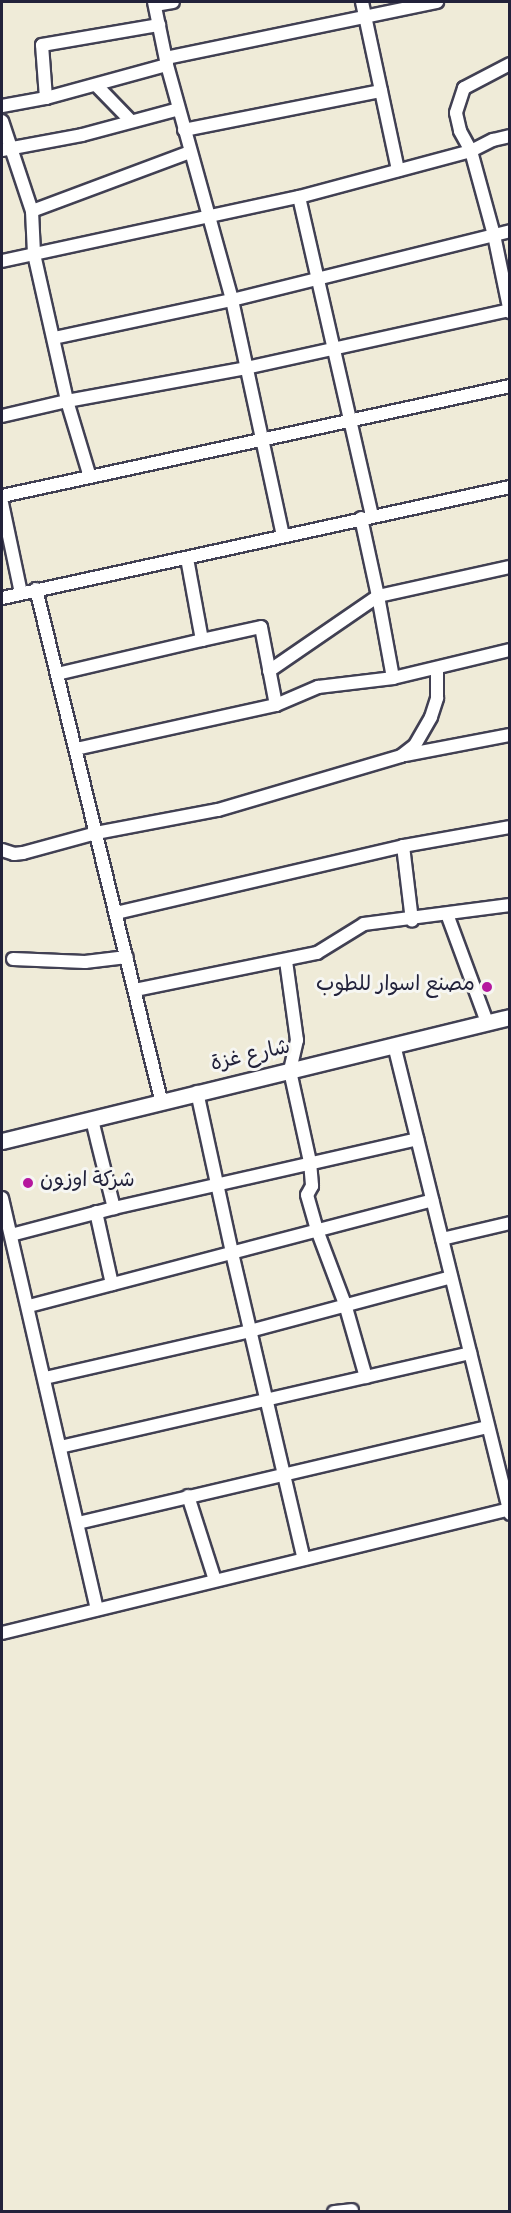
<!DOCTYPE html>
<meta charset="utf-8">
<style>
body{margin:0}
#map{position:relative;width:511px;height:2213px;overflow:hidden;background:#efebd8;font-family:"Gochi Hand","Playpen Sans Arabic",sans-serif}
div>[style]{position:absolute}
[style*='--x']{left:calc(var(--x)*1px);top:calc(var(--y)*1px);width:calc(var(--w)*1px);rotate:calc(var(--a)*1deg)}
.roads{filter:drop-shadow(2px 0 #414053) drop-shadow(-2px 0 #414053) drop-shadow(0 2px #414053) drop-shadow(0 -2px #414053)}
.minor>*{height:12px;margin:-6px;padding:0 6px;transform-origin:6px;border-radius:6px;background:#fff}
.major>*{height:15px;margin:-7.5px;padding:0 7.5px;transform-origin:7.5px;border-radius:7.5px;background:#fff}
.dots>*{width:16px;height:16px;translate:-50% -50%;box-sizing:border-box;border:3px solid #f6f6f2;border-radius:50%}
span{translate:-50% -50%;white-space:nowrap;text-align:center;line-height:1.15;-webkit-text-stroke:6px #f6f6f2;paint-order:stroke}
.poi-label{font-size:21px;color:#22223b}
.right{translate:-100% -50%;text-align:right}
.left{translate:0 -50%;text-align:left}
.street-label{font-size:21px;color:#22223b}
.frame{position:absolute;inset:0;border:3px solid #22223b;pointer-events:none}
</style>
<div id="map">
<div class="roads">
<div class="minor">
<div style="--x:154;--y:2;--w:64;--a:78.3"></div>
<div style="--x:167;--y:65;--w:244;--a:74.5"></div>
<div style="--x:232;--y:300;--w:240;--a:77.8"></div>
<div style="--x:362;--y:2;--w:172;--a:77.9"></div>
<div style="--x:155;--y:5;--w:18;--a:-9"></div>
<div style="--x:166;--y:58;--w:277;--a:-11.7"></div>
<div style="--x:510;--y:64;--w:52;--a:152.4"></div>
<div style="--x:464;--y:88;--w:26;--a:108"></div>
<div style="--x:456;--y:113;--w:18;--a:77"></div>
<div style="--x:460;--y:131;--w:23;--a:61"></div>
<div style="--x:471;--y:151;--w:87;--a:74.7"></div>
<div style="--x:494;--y:235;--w:79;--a:78.3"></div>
<div style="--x:96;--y:85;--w:50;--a:45.8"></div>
<div style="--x:46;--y:98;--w:53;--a:-94.3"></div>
<div style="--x:42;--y:45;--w:119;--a:-9.7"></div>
<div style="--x:2;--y:106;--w:45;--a:-10.3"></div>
<div style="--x:46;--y:98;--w:125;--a:-15.3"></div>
<div style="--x:2;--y:121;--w:95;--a:71.6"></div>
<div style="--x:32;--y:211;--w:43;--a:87.3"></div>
<div style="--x:34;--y:254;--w:151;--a:77.3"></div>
<div style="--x:67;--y:401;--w:79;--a:73.2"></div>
<div style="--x:184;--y:130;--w:201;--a:-11.2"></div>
<div style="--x:2;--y:150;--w:81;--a:-10.6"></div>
<div style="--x:82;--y:135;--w:100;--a:-15"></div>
<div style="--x:299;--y:197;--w:327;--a:77.1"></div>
<div style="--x:32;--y:211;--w:169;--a:-20.5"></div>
<div style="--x:2;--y:261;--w:304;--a:-12.2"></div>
<div style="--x:299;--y:197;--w:178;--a:-15"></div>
<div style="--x:471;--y:151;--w:25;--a:-27"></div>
<div style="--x:493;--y:140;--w:17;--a:-13"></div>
<div style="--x:54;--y:338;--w:182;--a:-12.1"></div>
<div style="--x:232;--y:300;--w:286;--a:-13.9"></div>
<div style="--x:2;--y:416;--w:67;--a:-13"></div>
<div style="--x:67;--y:401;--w:182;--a:-10.4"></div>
<div style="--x:246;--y:368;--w:269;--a:-12.4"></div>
<div style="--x:2;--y:496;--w:520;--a:-12.22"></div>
<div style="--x:2;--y:503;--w:92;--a:78.1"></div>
<div style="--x:361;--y:518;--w:80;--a:77.7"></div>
<div style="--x:378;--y:596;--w:83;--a:79.6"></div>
<div style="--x:393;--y:678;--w:120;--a:-13.5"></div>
<div style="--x:36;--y:589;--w:526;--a:76.25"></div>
<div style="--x:2;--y:598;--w:520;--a:-12.33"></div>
<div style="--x:269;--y:671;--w:132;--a:-34.5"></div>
<div style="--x:378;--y:596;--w:135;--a:-12.4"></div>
<div style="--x:57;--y:674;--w:149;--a:-13.2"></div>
<div style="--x:276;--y:705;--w:46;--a:-23.2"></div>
<div style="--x:318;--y:687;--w:76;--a:-6.8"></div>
<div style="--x:76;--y:749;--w:205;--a:-12.4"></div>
<div style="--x:276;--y:705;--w:79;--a:-100.9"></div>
<div style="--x:261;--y:627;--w:60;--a:167.6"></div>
<div style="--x:202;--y:640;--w:83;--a:-100.4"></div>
<div style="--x:405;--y:755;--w:107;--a:-10.8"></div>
<div style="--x:403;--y:846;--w:75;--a:83.1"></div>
<div style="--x:2;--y:850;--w:13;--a:18"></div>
<div style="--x:14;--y:854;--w:9;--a:-6"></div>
<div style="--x:23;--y:853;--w:76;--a:-15.3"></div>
<div style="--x:96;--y:833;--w:124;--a:-10.7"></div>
<div style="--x:218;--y:810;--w:191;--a:-16.4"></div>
<div style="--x:401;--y:756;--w:18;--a:-38"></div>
<div style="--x:415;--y:745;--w:32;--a:-60"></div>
<div style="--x:431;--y:717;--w:20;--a:-72"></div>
<div style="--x:437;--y:698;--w:30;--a:-90"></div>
<div style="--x:116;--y:913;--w:295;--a:-13.1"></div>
<div style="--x:403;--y:846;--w:109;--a:-10.1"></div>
<div style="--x:447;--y:914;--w:115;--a:69.7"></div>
<div style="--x:13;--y:959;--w:72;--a:2.4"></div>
<div style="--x:85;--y:962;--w:42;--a:-6.8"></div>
<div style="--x:286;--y:961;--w:80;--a:82.1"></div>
<div style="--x:297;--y:1040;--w:32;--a:103"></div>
<div style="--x:290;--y:1071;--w:93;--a:77.6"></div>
<div style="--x:310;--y:1162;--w:24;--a:85"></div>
<div style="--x:312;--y:1186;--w:10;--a:119"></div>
<div style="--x:307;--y:1195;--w:36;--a:74"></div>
<div style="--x:317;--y:1230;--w:79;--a:69.3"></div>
<div style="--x:345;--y:1304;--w:76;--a:74"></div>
<div style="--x:135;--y:990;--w:186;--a:-11.5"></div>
<div style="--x:317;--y:953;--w:55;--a:-31.7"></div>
<div style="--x:364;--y:924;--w:147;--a:-7.4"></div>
<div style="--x:394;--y:1045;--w:483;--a:76.1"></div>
<div style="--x:197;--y:1092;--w:165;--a:77.7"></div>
<div style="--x:232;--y:1253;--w:314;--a:76.8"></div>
<div style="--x:92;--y:1120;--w:91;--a:76"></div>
<div style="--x:2;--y:1198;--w:422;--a:77"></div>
<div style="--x:96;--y:1212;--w:74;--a:77.5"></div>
<div style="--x:11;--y:1235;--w:106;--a:-14.7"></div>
<div style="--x:114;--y:1208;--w:311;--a:-12.8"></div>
<div style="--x:442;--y:1239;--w:70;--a:-13.2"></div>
<div style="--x:29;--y:1306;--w:417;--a:-14.7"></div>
<div style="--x:45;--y:1378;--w:210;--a:-12.9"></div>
<div style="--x:250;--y:1331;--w:208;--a:-15"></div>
<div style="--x:60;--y:1447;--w:421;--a:-12.9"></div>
<div style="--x:188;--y:1496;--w:88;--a:72.2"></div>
<div style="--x:78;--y:1523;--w:421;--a:-13.2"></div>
<div style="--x:2;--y:1633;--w:523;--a:-13.72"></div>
<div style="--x:334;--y:2212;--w:18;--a:-6"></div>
</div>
<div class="major">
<div style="--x:2;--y:1141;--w:523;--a:-13.72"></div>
</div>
</div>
<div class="dots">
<div style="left:487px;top:987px;background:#b5179e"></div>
<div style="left:28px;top:1183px;background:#b5179e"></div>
</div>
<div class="poi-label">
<span class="right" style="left:475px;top:987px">مصنع اسوار للطوب</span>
<span class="left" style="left:40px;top:1183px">شركة اوزون</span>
</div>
<div class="street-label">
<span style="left:251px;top:1058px;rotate:-13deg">شارع غزة</span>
</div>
<div class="frame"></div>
</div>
